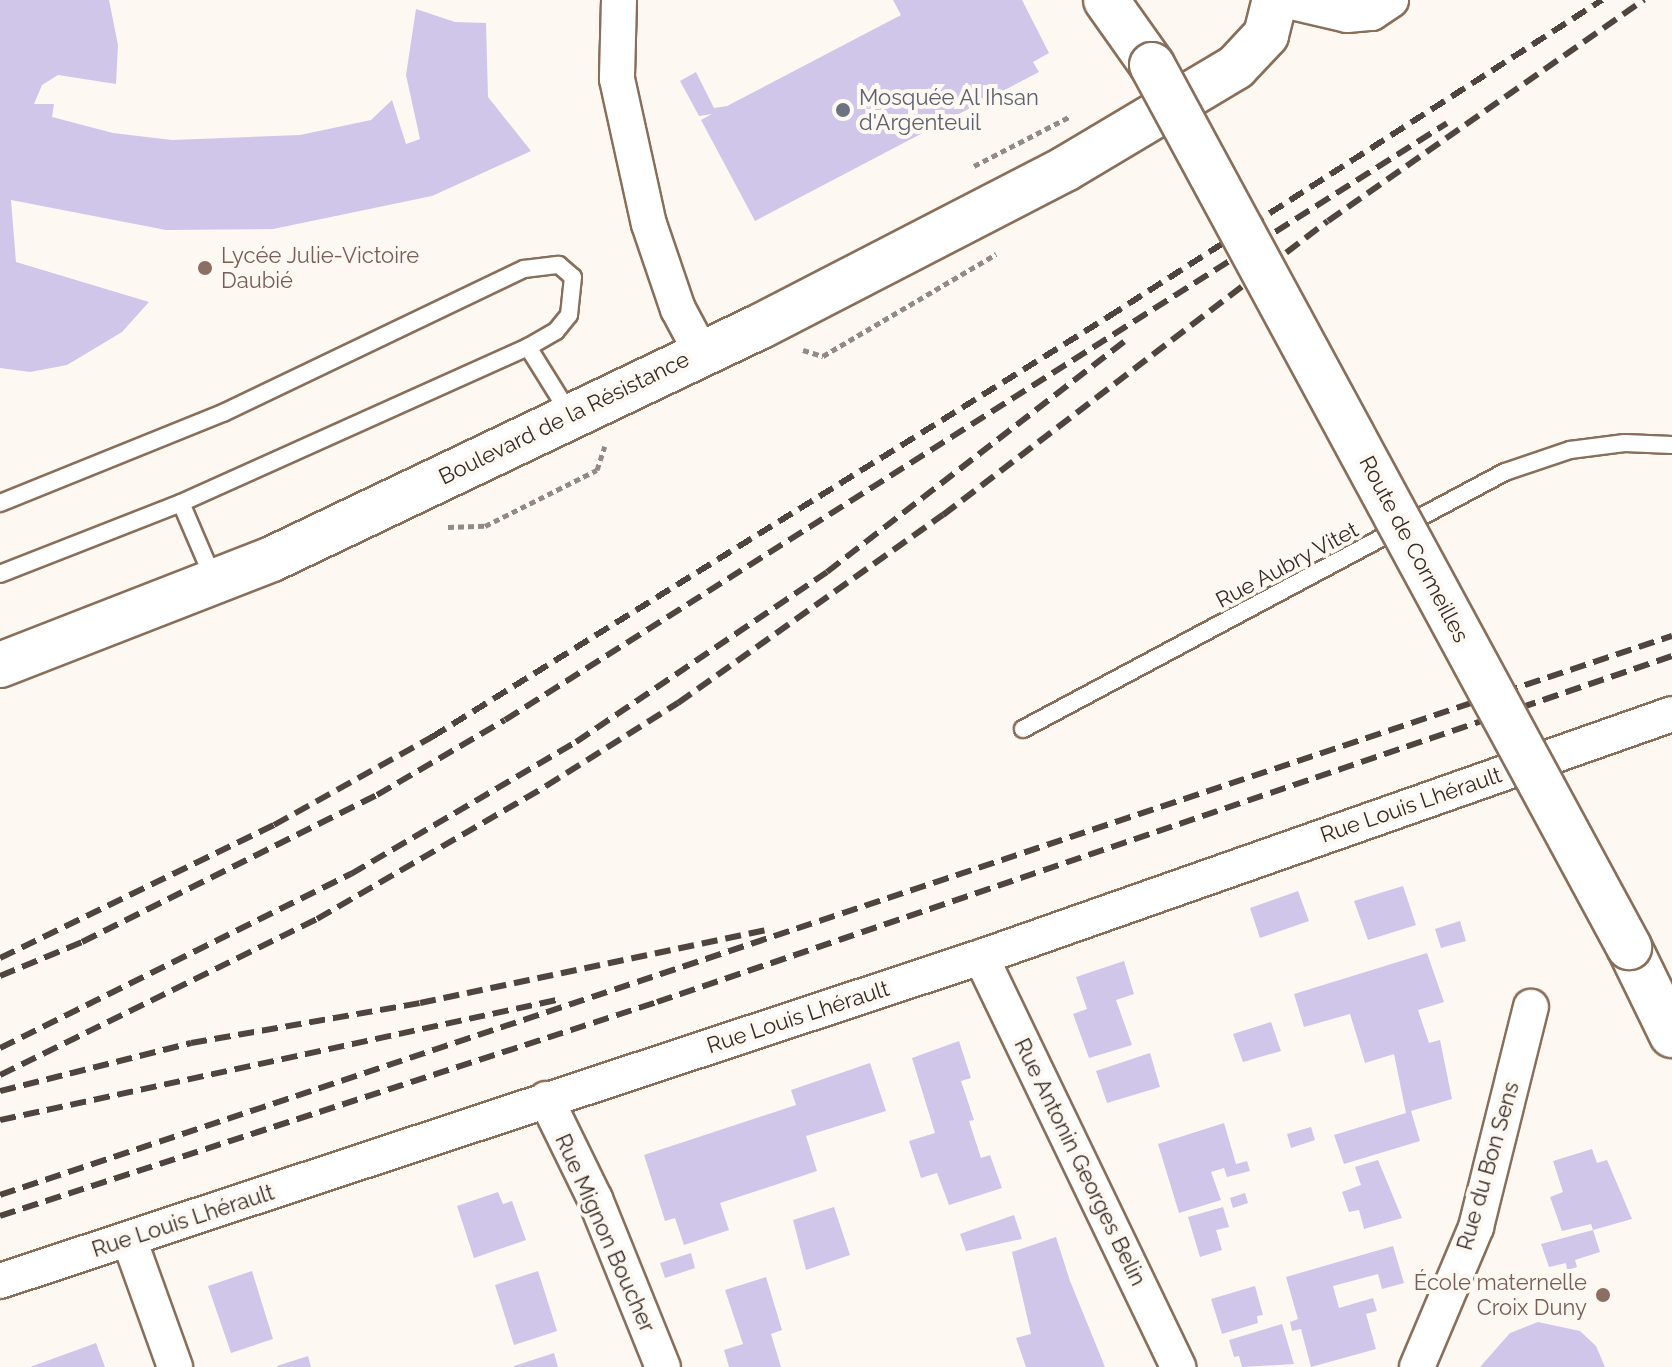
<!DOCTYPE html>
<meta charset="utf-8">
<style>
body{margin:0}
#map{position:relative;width:1672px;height:1367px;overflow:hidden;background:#fef8f3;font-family:Raleway,sans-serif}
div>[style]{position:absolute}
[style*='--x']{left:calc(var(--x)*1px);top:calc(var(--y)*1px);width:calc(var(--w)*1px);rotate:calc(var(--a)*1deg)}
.building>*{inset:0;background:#cfc6ea}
.path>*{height:5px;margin-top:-2.5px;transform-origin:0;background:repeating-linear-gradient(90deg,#938a83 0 6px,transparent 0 10px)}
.roads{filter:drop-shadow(2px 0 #896f5a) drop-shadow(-2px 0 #896f5a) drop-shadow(0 2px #896f5a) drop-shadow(0 -2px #896f5a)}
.service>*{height:16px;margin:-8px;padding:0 8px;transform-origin:8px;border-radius:8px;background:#fff}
.minor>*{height:34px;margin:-17px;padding:0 17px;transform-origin:17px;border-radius:17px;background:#fff}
.secondary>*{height:44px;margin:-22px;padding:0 22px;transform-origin:22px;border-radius:22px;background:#fff}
.rail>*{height:6px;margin-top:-3px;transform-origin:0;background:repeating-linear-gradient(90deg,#50453d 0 16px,transparent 0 24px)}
.bridges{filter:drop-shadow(2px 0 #896f5a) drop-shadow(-2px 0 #896f5a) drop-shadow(0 2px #896f5a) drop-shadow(0 -2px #896f5a)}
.secondary-bridge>*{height:44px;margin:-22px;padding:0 22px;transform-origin:22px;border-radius:22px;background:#fff}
.dots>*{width:22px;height:22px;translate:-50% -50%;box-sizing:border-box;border:4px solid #fef8f3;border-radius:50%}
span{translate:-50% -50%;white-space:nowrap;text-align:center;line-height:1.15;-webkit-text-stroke:8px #fef8f3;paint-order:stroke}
.worship-label{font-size:22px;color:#5b616d}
.left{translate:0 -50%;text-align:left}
.education-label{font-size:22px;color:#785e54}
.right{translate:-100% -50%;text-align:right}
.street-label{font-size:22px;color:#362b22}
</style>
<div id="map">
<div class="building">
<div style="clip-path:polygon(0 0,109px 0,118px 45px,116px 84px,58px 75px,42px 85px,34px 104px,54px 104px,52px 117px,113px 133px,172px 140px,300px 135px,371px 120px,392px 100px,406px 144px,420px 139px,406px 75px,416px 9px,455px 22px,486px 23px,488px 97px,531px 151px,432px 196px,273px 229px,166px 230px,11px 200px,16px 262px,149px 302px,122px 332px,67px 365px,30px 372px,0 368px)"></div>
<div style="clip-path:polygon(893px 0,1022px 0,1049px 53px,1033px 62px,1039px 72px,755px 221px,701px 120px,712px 114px,699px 116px,680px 81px,696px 72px,714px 108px,727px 106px,901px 15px)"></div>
<div style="clip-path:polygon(1403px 886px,1416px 925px,1368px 940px,1354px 901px)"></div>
<div style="clip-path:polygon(1298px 891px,1309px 921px,1260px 938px,1250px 908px)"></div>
<div style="clip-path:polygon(1460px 921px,1466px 941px,1441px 948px,1435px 929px)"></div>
<div style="clip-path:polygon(1427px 953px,1444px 1002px,1418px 1010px,1429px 1043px,1440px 1040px,1452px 1099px,1411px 1111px,1420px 1141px,1344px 1164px,1334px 1135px,1406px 1113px,1394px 1054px,1365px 1063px,1350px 1014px,1304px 1027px,1294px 994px)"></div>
<div style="clip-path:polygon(1124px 961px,1134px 994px,1116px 1000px,1132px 1045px,1089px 1058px,1073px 1014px,1087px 1009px,1076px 977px)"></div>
<div style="clip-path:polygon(1271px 1022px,1281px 1051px,1243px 1062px,1233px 1034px)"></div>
<div style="clip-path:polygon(959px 1041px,971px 1078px,961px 1081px,974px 1120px,969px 1121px,981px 1158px,990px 1155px,1002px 1188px,949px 1205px,937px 1173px,921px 1178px,909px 1141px,935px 1133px,912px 1058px)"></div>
<div style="clip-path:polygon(1150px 1053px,1160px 1087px,1107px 1103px,1096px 1071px)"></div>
<div style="clip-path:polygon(870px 1063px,886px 1111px,806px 1136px,817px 1171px,720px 1203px,729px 1230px,684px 1245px,675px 1218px,665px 1221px,644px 1155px,796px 1105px,791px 1090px)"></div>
<div style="clip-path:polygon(1224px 1123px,1236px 1164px,1247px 1161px,1250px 1171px,1227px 1177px,1224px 1168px,1211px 1172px,1221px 1200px,1179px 1213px,1158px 1144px)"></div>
<div style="clip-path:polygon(1311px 1127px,1315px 1140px,1291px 1148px,1287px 1134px)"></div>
<div style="clip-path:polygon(1592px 1149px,1597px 1163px,1607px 1160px,1632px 1219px,1593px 1230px,1600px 1252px,1575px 1260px,1577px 1267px,1567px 1270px,1566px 1263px,1549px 1267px,1541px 1244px,1593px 1230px,1591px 1224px,1562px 1231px,1550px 1197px,1563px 1192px,1553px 1161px)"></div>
<div style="clip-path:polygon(1378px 1160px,1402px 1218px,1364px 1229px,1359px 1210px,1349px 1212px,1342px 1192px,1361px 1185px,1355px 1167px)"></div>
<div style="clip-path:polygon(498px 1192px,503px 1204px,512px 1201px,526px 1240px,474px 1258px,457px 1206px)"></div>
<div style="clip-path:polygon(1245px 1193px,1248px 1203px,1233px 1208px,1230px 1198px)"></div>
<div style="clip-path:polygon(834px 1207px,850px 1255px,806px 1270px,793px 1220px)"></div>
<div style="clip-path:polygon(1223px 1207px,1229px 1227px,1216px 1230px,1222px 1250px,1200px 1257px,1188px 1217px)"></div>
<div style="clip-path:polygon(1014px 1215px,1022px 1239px,966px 1251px,960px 1234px)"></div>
<div style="clip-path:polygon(1056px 1237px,1070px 1281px,1105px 1367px,1026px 1367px,1016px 1338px,1031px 1334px,1012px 1252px)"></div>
<div style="clip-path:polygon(1393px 1246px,1404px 1283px,1382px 1289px,1378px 1274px,1333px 1286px,1339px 1308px,1373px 1298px,1377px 1311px,1366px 1314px,1376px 1349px,1311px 1367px,1301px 1329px,1292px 1331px,1290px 1322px,1298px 1319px,1286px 1277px)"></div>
<div style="clip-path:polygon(691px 1253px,695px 1268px,665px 1278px,660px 1263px)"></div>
<div style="clip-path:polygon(252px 1271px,273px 1339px,231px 1353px,208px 1286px)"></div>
<div style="clip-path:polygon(538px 1271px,557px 1331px,514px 1345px,495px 1285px)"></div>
<div style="clip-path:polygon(766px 1277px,782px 1330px,771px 1334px,781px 1367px,729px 1367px,724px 1350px,743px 1344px,725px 1290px)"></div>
<div style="clip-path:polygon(1255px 1286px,1263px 1315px,1257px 1316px,1258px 1323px,1222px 1334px,1211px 1299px)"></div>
<div style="clip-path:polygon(1538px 1322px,1580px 1331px,1596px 1346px,1605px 1367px,1480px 1367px,1510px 1333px)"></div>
<div style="clip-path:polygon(1282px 1324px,1294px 1364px,1242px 1367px,1239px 1356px,1234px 1357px,1229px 1340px)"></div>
<div style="clip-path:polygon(96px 1343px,105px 1367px,30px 1367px)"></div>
<div style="clip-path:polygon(554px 1353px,558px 1367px,514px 1367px,514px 1366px)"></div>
<div style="clip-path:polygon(308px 1356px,311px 1367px,277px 1367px,277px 1366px)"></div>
</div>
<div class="path">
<div style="--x:974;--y:166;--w:109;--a:-27.3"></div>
<div style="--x:803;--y:350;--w:21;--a:17"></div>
<div style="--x:823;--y:356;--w:201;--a:-30.5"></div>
<div style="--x:448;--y:527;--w:37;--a:-2"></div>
<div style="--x:485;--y:526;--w:125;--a:-26.6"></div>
<div style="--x:597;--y:470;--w:25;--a:-72"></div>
</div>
<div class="roads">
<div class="service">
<div style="--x:528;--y:347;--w:81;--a:58.1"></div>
<div style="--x:0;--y:503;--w:240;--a:-22"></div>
<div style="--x:223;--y:413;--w:334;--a:-25.6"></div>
<div style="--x:524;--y:269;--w:35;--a:-7"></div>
<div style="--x:559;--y:265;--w:18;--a:41"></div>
<div style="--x:573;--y:277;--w:38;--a:96"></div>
<div style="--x:569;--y:315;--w:21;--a:129"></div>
<div style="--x:556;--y:331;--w:32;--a:150"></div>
<div style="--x:528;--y:347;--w:380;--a:155.8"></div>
<div style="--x:181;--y:503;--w:194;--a:158.6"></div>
<div style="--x:181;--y:503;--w:84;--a:66.8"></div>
<div style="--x:1023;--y:729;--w:546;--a:-28.07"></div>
<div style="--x:1505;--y:472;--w:69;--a:-18.7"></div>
<div style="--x:1570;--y:450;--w:55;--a:-7.3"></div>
<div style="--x:1625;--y:443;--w:47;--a:2.4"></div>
</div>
<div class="minor">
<div style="--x:619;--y:0;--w:79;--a:91.5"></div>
<div style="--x:617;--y:79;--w:148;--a:77.6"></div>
<div style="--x:649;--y:224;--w:90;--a:71.2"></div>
<div style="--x:678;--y:309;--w:49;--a:61.9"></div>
<div style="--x:1283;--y:0;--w:66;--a:13.2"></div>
<div style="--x:1347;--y:15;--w:25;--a:-5"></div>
<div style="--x:1372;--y:13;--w:23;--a:-34"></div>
<div style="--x:981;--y:957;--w:455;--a:64.3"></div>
<div style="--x:546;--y:1099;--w:111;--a:63.9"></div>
<div style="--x:595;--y:1199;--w:181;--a:68"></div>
<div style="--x:129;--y:1239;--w:136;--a:70.2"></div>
<div style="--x:0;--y:1281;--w:1033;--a:-18.28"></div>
<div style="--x:981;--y:957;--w:732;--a:-19.37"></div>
<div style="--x:1417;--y:1367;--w:152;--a:-67.1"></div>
<div style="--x:1476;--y:1227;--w:227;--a:-76"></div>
</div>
<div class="secondary">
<div style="--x:1106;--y:0;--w:80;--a:54.7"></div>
<div style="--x:0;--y:665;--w:292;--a:-21.3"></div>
<div style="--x:272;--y:559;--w:542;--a:-25.48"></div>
<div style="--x:761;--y:326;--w:342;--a:-27.3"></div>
<div style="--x:1065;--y:169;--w:199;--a:-30.8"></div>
<div style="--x:1236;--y:67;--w:44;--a:-46.8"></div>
<div style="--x:1266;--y:35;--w:36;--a:-76"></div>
<div style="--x:1629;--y:947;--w:98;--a:64"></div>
</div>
</div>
<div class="rail">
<div style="--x:0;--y:958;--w:305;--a:-25.9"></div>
<div style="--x:274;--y:825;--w:181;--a:-29.1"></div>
<div style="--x:432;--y:737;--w:796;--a:-31.85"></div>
<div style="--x:1108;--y:317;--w:587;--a:-32.69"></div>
<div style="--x:0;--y:976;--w:89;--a:-22.5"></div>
<div style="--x:82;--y:942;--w:330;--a:-26.5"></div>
<div style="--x:377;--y:795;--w:148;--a:-30.4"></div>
<div style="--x:505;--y:720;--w:1115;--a:-32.36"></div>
<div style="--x:0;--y:1048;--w:392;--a:-26.4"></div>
<div style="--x:351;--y:874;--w:261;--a:-30.4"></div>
<div style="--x:576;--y:742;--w:303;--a:-34.1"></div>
<div style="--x:827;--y:572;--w:376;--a:-37.8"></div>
<div style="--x:0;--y:1075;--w:353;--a:-26.2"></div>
<div style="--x:317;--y:919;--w:265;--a:-30.1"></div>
<div style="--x:546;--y:786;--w:156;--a:-32.2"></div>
<div style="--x:678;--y:703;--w:325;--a:-35.4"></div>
<div style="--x:943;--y:515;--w:484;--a:-37.4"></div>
<div style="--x:1328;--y:221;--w:386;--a:-35"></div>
<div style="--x:0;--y:1091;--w:197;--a:-14.1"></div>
<div style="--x:191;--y:1043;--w:232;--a:-9.9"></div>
<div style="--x:420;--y:1003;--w:355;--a:-11.9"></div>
<div style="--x:0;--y:1120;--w:574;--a:-12.17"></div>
<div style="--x:0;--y:1195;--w:1763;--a:-18.49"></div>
<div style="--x:0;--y:1216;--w:691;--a:-18.04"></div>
<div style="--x:657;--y:1002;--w:1072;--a:-18.82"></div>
</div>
<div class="bridges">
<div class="secondary-bridge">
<div style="--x:1152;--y:65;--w:1003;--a:61.59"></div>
</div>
</div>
<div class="dots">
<div style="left:843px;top:110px;background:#6b7280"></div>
<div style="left:205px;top:268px;background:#8d6e63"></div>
<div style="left:1603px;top:1295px;background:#8d6e63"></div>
</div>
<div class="worship-label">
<span class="left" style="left:859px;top:110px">Mosquée Al Ihsan<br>d'Argenteuil</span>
</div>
<div class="education-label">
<span class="left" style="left:221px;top:268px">Lycée Julie-Victoire<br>Daubié</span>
<span class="right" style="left:1587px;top:1295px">École maternelle<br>Croix Duny</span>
</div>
<div class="street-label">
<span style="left:564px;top:418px;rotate:-26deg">Boulevard de la Résistance</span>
<span style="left:1414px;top:549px;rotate:62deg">Route de Cormeilles</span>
<span style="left:1287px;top:565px;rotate:-28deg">Rue Aubry Vitet</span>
<span style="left:1411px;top:805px;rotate:-19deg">Rue Louis Lhérault</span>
<span style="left:798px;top:1017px;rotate:-18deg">Rue Louis Lhérault</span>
<span style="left:1080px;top:1162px;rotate:64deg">Rue Antonin Georges Belin</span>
<span style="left:1488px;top:1166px;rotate:-74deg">Rue du Bon Sens</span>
<span style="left:183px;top:1221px;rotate:-18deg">Rue Louis Lhérault</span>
<span style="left:605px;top:1233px;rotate:66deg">Rue Mignon Boucher</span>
</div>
</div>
